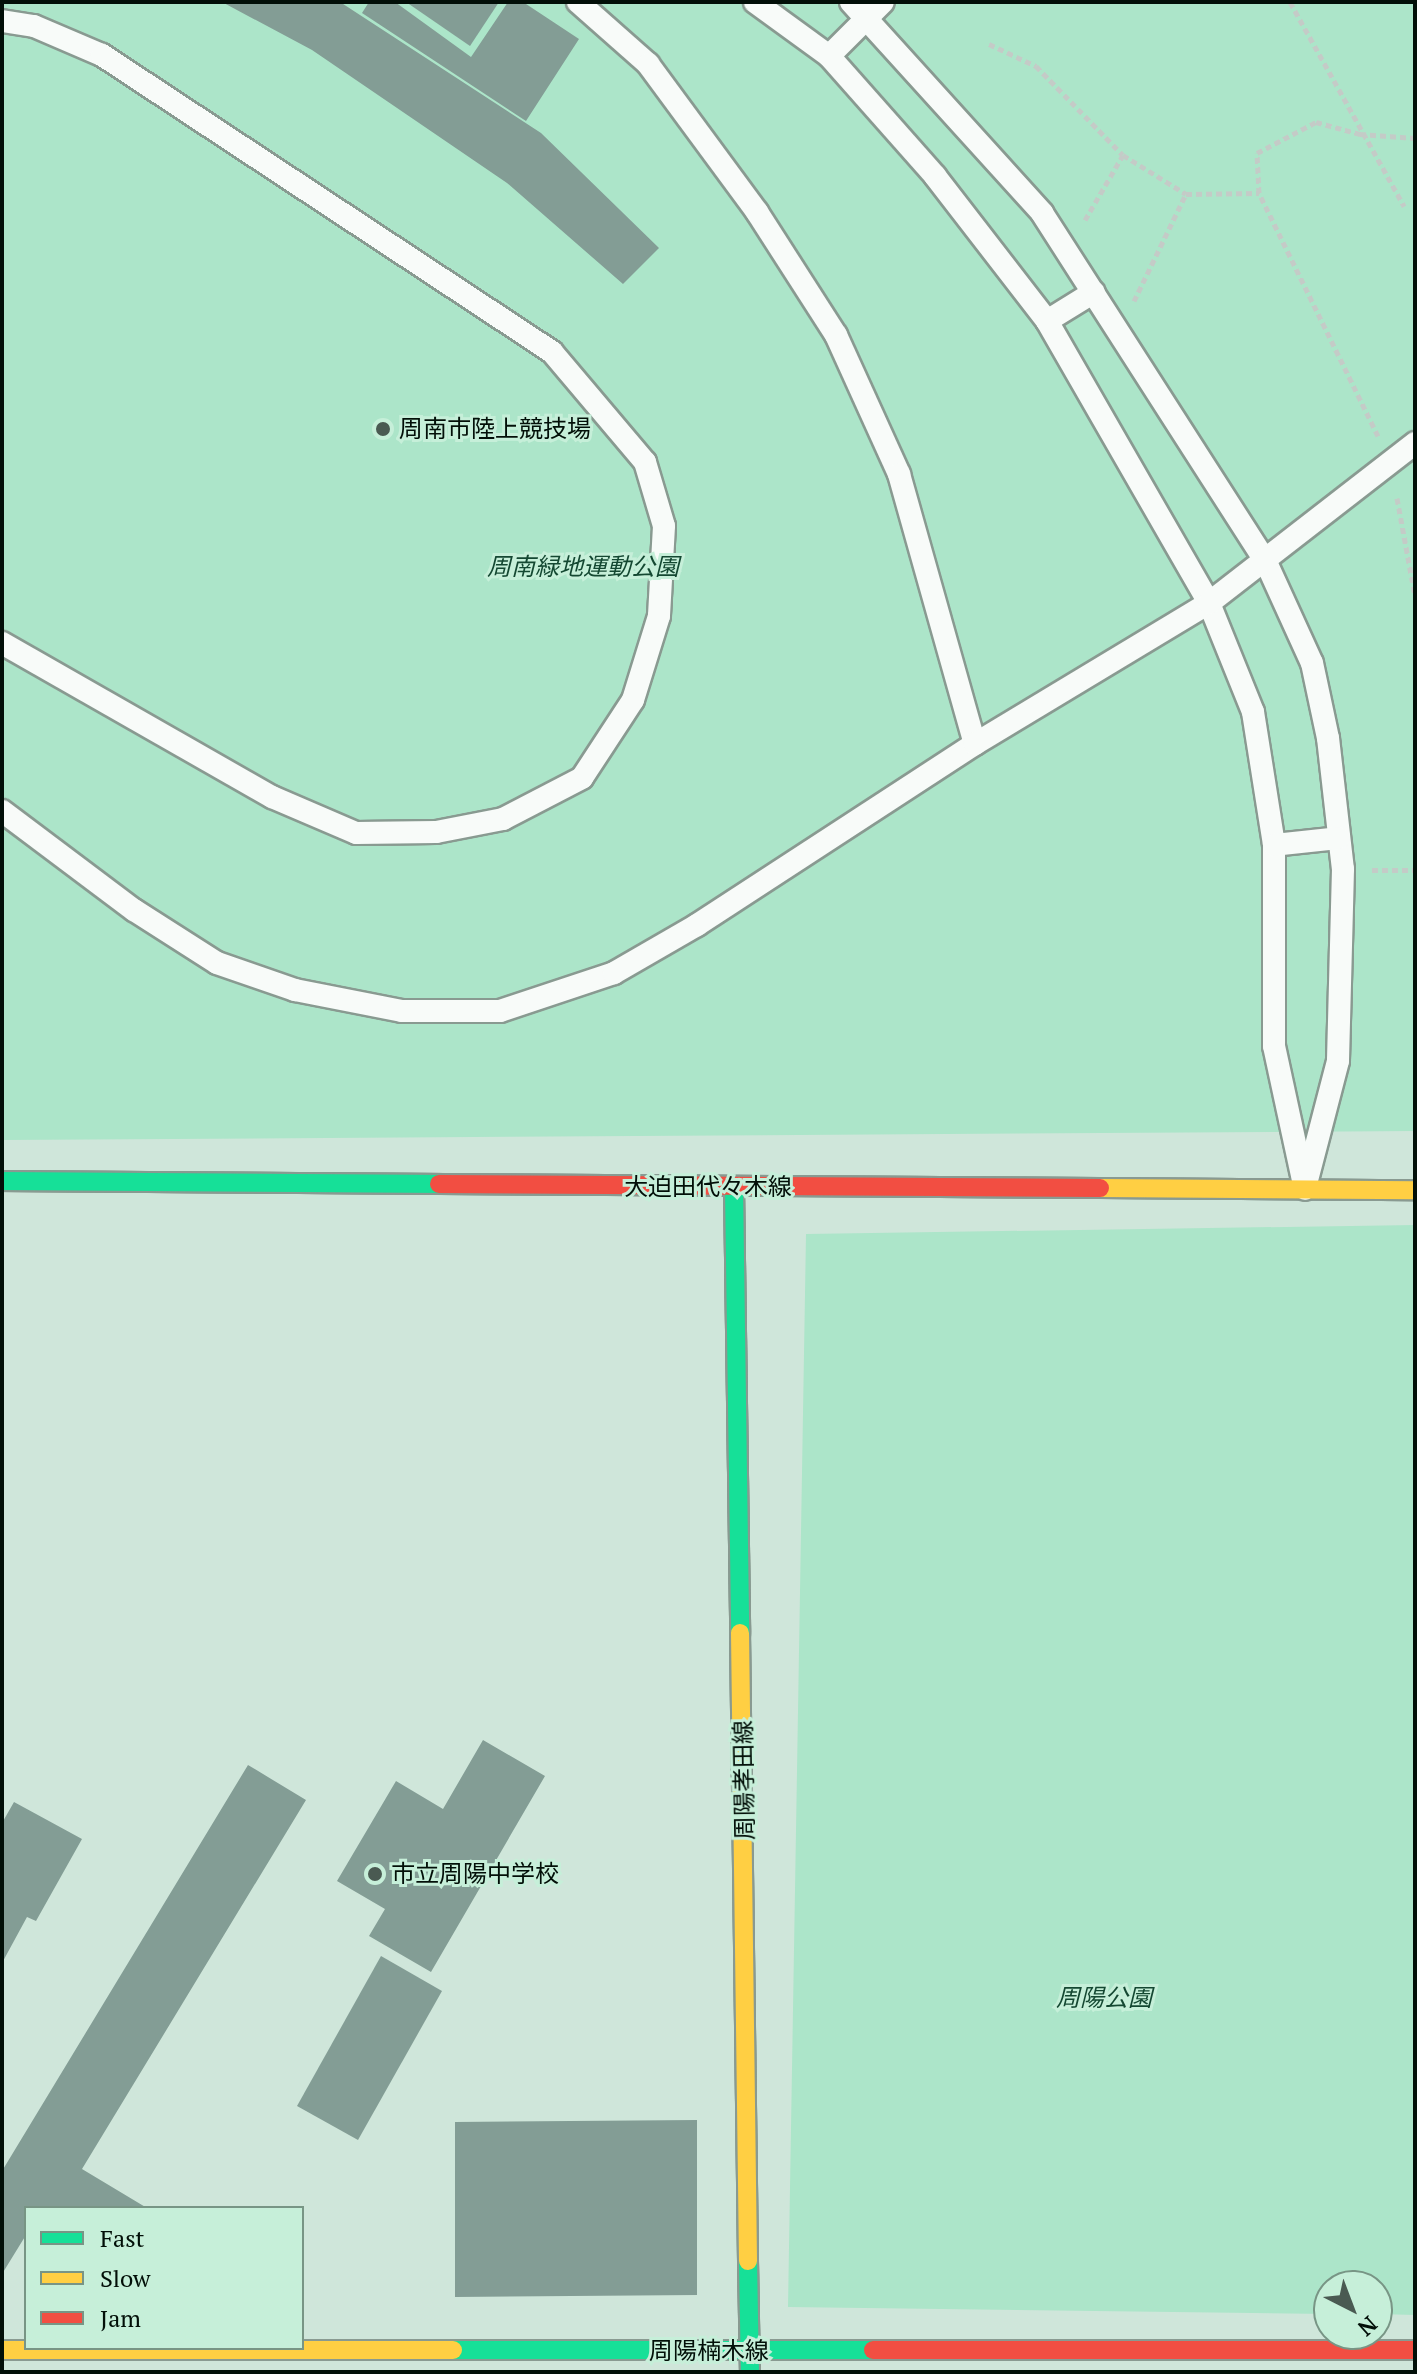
<!DOCTYPE html>
<meta charset="utf-8">
<style>
body{margin:0}
#map{position:relative;width:1417px;height:2374px;overflow:hidden;background:#cfe6da;font-family:"PT Serif","Noto Sans JP",serif}
div>[style]{position:absolute}
[style*='--x']{left:calc(var(--x)*1px);top:calc(var(--y)*1px);width:calc(var(--w)*1px);rotate:calc(var(--a)*1deg)}
.green>*{inset:0;background:#ace5c9}
.building>*{inset:0;background:#839d95}
.path>*{height:5px;margin-top:-2.5px;transform-origin:0;background:repeating-linear-gradient(90deg,#c4cbc7 0 6px,transparent 0 10px)}
.roads{filter:drop-shadow(2px 0 #899a91) drop-shadow(-2px 0 #899a91) drop-shadow(0 2px #899a91) drop-shadow(0 -2px #899a91)}
.lane>*{height:22px;margin:-11px;padding:0 11px;transform-origin:11px;border-radius:11px;background:#f8fbf9}
.fast>*{height:18px;margin:-9px;padding:0 9px;transform-origin:9px;border-radius:9px;background:#16e098}
.slow>*{height:18px;margin:-9px;padding:0 9px;transform-origin:9px;border-radius:9px;background:#ffcf43}
.jam>*{height:18px;margin:-9px;padding:0 9px;transform-origin:9px;border-radius:9px;background:#f24e42}
.dots>*{width:22px;height:22px;translate:-50% -50%;box-sizing:border-box;border:4px solid #c6efd9;border-radius:50%}
span{translate:-50% -50%;white-space:nowrap;text-align:center;line-height:1.15;-webkit-text-stroke:6px #c6efd9;paint-order:stroke}
.poi-label{font-size:24px;color:#020f08}
.left{translate:0 -50%;text-align:left}
.park-label{font-size:24px;color:#144832;font-style:italic}
.street-label{font-size:24px;color:#020f08}
.frame{position:absolute;inset:0;border:4px solid #020f08;pointer-events:none}
.legend{position:absolute;left:24px;top:2206px;width:280px;height:144px;box-sizing:border-box;background:#c6efd9;border:2px solid #789585;margin:0;padding:10px 14px;list-style:none;font-size:24px;color:#020f08}
.legend li{display:flex;align-items:center;gap:16px;height:40px}
.legend b{width:40px;border:2px solid #789585}
.north{position:absolute;left:1313px;top:2270px;width:80px;height:80px;box-sizing:border-box;background:#c6efd9;border:2px solid #789585;border-radius:50%;rotate:138deg;font-size:22px;font-weight:700;line-height:32px;text-align:center;color:#020f08}
.north::after{content:'';display:block;margin:auto;width:28px;height:36px;background:#4a5a52;clip-path:polygon(50% 0,100% 100%,50% 72%,0 100%)}
</style>
<div id="map">
<div class="green">
<div style="clip-path:polygon(2px 2px,1415px 2px,1415px 1131px,2px 1140px)"></div>
<div style="clip-path:polygon(1415px 1225px,1415px 2315px,1377px 2314px,1377px 2286px,1329px 2286px,1329px 2314px,788px 2307px,806px 1234px)"></div>
</div>
<div class="building">
<div style="clip-path:polygon(222px 2px,340px 2px,541px 133px,659px 248px,623px 284px,507px 183px,312px 50px)"></div>
<div style="clip-path:polygon(369px 2px,395px 2px,471px 57px,508px 2px,523px 2px,579px 39px,526px 121px,362px 13px)"></div>
<div style="clip-path:polygon(406px 2px,499px 2px,470px 46px)"></div>
<div style="clip-path:polygon(483px 1740px,545px 1776px,431px 1972px,369px 1936px,385px 1909px,337px 1881px,396px 1781px,443px 1809px)"></div>
<div style="clip-path:polygon(248px 1765px,306px 1800px,82px 2169px,147px 2208px,26px 2208px,26px 2235px,2px 2274px,2px 2171px)"></div>
<div style="clip-path:polygon(14px 1802px,82px 1839px,36px 1921px,27px 1917px,2px 1963px,2px 1823px)"></div>
<div style="clip-path:polygon(381px 1956px,442px 1991px,358px 2140px,297px 2106px)"></div>
<div style="clip-path:polygon(697px 2120px,697px 2295px,455px 2297px,455px 2122px)"></div>
</div>
<div class="path">
<div style="--x:1290;--y:2;--w:234;--a:60.8"></div>
<div style="--x:989;--y:44;--w:52;--a:25.1"></div>
<div style="--x:1036;--y:66;--w:124;--a:45.7"></div>
<div style="--x:1123;--y:155;--w:74;--a:31.8"></div>
<div style="--x:1186;--y:194;--w:73;--a:-0.8"></div>
<div style="--x:1085;--y:220;--w:75;--a:-59.7"></div>
<div style="--x:1134;--y:301;--w:119;--a:-64.1"></div>
<div style="--x:1378;--y:436;--w:271;--a:-116.1"></div>
<div style="--x:1259;--y:193;--w:40;--a:-92.9"></div>
<div style="--x:1257;--y:153;--w:67;--a:-27.7"></div>
<div style="--x:1316;--y:122;--w:46;--a:15.3"></div>
<div style="--x:1360;--y:134;--w:55;--a:4.2"></div>
<div style="--x:1397;--y:498;--w:100;--a:79.6"></div>
<div style="--x:1372;--y:870;--w:43;--a:0"></div>
</div>
<div class="roads">
<div class="lane">
<div style="--x:578;--y:2;--w:94;--a:41.5"></div>
<div style="--x:648;--y:64;--w:184;--a:53.6"></div>
<div style="--x:757;--y:212;--w:146;--a:57.3"></div>
<div style="--x:836;--y:335;--w:153;--a:65.6"></div>
<div style="--x:899;--y:474;--w:280;--a:74.3"></div>
<div style="--x:755;--y:2;--w:92;--a:36.1"></div>
<div style="--x:829;--y:56;--w:160;--a:48.5"></div>
<div style="--x:935;--y:176;--w:183;--a:52.3"></div>
<div style="--x:1047;--y:321;--w:325;--a:60.1"></div>
<div style="--x:1209;--y:603;--w:118;--a:68"></div>
<div style="--x:1253;--y:712;--w:135;--a:81"></div>
<div style="--x:1274;--y:845;--w:201;--a:90"></div>
<div style="--x:1274;--y:1046;--w:146;--a:77.8"></div>
<div style="--x:851;--y:2;--w:285;--a:47.8"></div>
<div style="--x:1042;--y:213;--w:412;--a:57.3"></div>
<div style="--x:1265;--y:560;--w:113;--a:65.5"></div>
<div style="--x:1312;--y:663;--w:77;--a:78"></div>
<div style="--x:1328;--y:738;--w:132;--a:83.5"></div>
<div style="--x:1343;--y:869;--w:192;--a:91.5"></div>
<div style="--x:1338;--y:1061;--w:127;--a:104.6"></div>
<div style="--x:2;--y:21;--w:32;--a:9"></div>
<div style="--x:34;--y:26;--w:74;--a:23.1"></div>
<div style="--x:102;--y:55;--w:539;--a:33.42"></div>
<div style="--x:552;--y:352;--w:144;--a:49.8"></div>
<div style="--x:645;--y:462;--w:67;--a:73.5"></div>
<div style="--x:664;--y:526;--w:90;--a:93.2"></div>
<div style="--x:659;--y:616;--w:88;--a:107.2"></div>
<div style="--x:633;--y:700;--w:93;--a:123.2"></div>
<div style="--x:582;--y:778;--w:89;--a:152.6"></div>
<div style="--x:503;--y:819;--w:68;--a:169"></div>
<div style="--x:436;--y:832;--w:80;--a:179.3"></div>
<div style="--x:356;--y:833;--w:91;--a:-156.8"></div>
<div style="--x:272;--y:797;--w:311;--a:-150.3"></div>
<div style="--x:829;--y:56;--w:76;--a:-45"></div>
<div style="--x:1047;--y:321;--w:55;--a:-31.7"></div>
<div style="--x:2;--y:811;--w:165;--a:36.9"></div>
<div style="--x:134;--y:910;--w:98;--a:32.6"></div>
<div style="--x:217;--y:963;--w:83;--a:19.1"></div>
<div style="--x:295;--y:990;--w:109;--a:11.1"></div>
<div style="--x:402;--y:1011;--w:98;--a:0"></div>
<div style="--x:500;--y:1011;--w:120;--a:-18.4"></div>
<div style="--x:614;--y:973;--w:96;--a:-30"></div>
<div style="--x:697;--y:925;--w:332;--a:-33.1"></div>
<div style="--x:975;--y:744;--w:273;--a:-31.1"></div>
<div style="--x:1209;--y:603;--w:261;--a:-37.8"></div>
<div style="--x:1274;--y:845;--w:65;--a:-6.1"></div>
</div>
<div class="fast">
<div style="--x:2;--y:1181;--w:437;--a:0.4"></div>
<div style="--x:734;--y:1187;--w:446;--a:89.2"></div>
<div style="--x:748;--y:2261;--w:111;--a:89"></div>
<div style="--x:453;--y:2350;--w:420;--a:0"></div>
</div>
<div class="slow">
<div style="--x:1100;--y:1188;--w:315;--a:0.4"></div>
<div style="--x:740;--y:1633;--w:628;--a:89.27"></div>
<div style="--x:2;--y:2350;--w:451;--a:0"></div>
</div>
<div class="jam">
<div style="--x:439;--y:1184;--w:661;--a:0.35"></div>
<div style="--x:873;--y:2350;--w:542;--a:0"></div>
</div>
</div>
<div class="dots">
<div style="left:383px;top:429px;background:#4a5a52"></div>
<div style="left:375px;top:1874px;background:#4a5a52"></div>
</div>
<div class="poi-label">
<span class="left" style="left:399px;top:429px">周南市陸上競技場</span>
<span class="left" style="left:391px;top:1874px">市立周陽中学校</span>
</div>
<div class="park-label">
<span style="left:583px;top:567px">周南緑地運動公園</span>
<span style="left:1104px;top:1998px">周陽公園</span>
</div>
<div class="street-label">
<span style="left:708px;top:1187px">大迫田代々木線</span>
<span style="left:744px;top:1780px;rotate:-91deg">周陽孝田線</span>
<span style="left:709px;top:2351px">周陽楠木線</span>
</div>
<div class="frame"></div>
<ul class="legend">
<li><b style="height:10px;background:#16e098"></b>Fast</li>
<li><b style="height:10px;background:#ffcf43"></b>Slow</li>
<li><b style="height:10px;background:#f24e42"></b>Jam</li>
</ul>
<div class="north">N</div>
</div>
